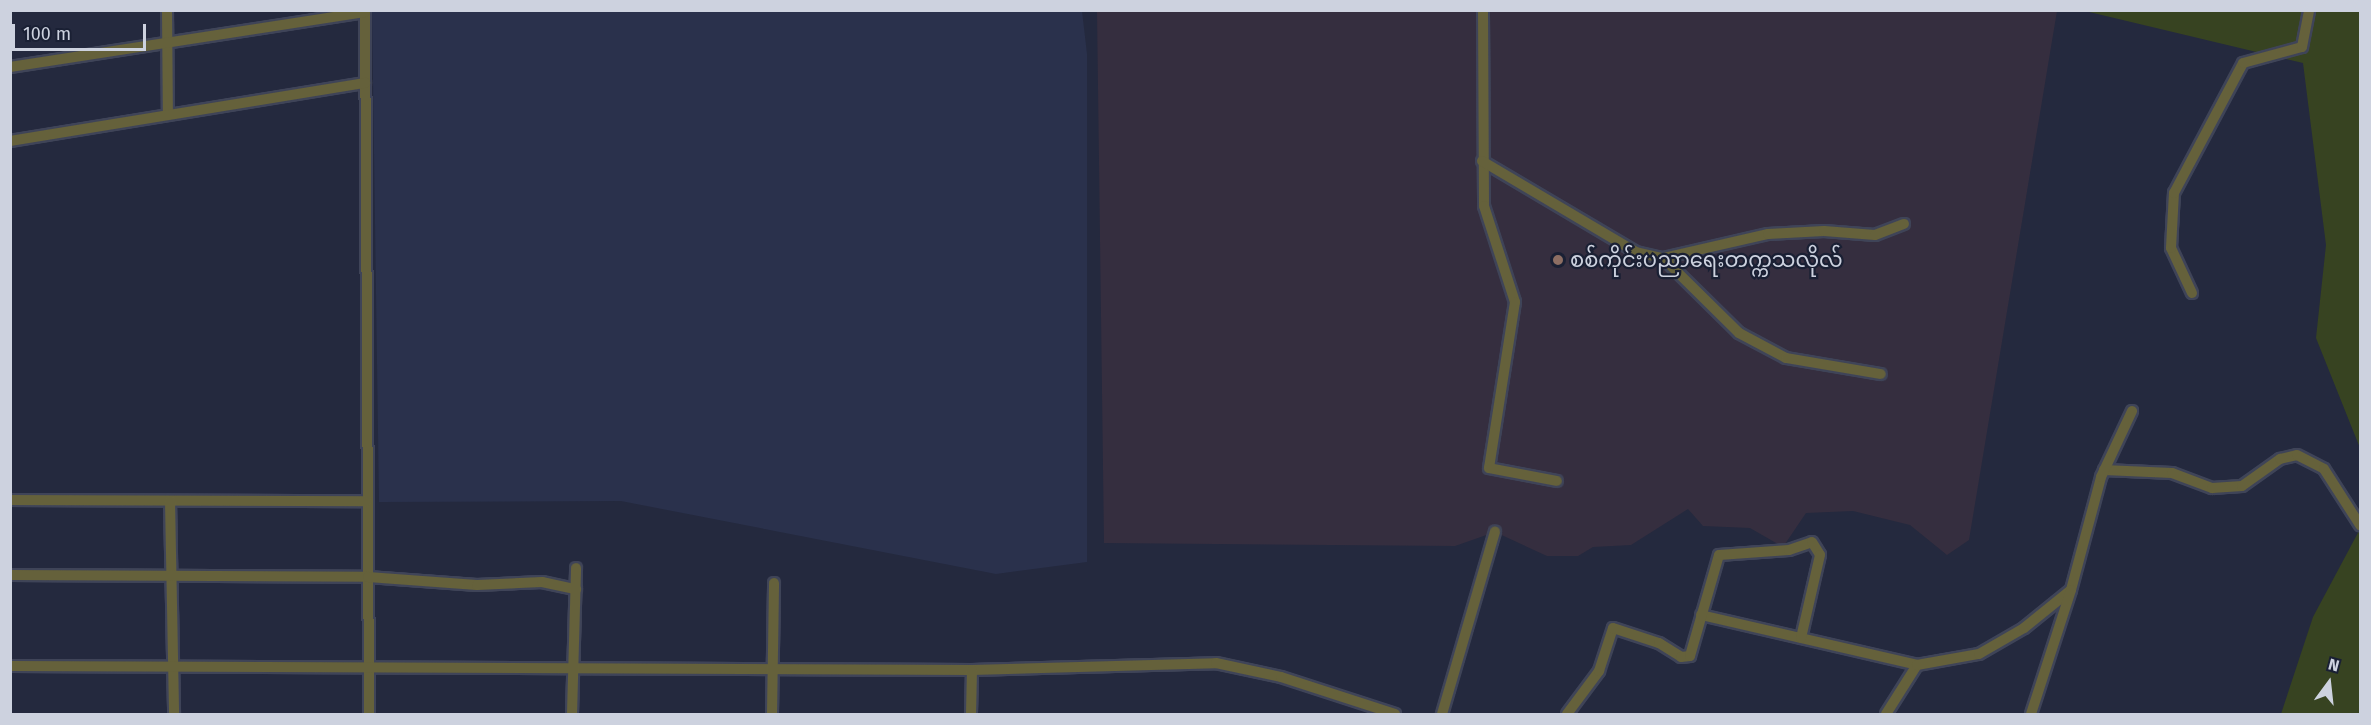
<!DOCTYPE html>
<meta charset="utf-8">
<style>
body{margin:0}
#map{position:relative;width:2371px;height:725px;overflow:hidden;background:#24293e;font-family:"Fira Sans","Noto Sans Myanmar",sans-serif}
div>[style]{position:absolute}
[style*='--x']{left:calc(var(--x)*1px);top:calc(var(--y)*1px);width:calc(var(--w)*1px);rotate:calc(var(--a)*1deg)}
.built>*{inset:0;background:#2a314c}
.education>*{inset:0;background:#352e3f}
.green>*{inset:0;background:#374321}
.roads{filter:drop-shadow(2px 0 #3f4458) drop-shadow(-2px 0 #3f4458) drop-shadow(0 2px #3f4458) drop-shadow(0 -2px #3f4458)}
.minor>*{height:10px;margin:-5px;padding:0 5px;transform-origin:5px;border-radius:5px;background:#65613b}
.dots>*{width:16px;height:16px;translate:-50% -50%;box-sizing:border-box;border:3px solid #1a2034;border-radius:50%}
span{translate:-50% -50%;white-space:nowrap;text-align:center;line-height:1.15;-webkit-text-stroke:4.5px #1a2034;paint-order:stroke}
.poi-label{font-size:21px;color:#cdd2df}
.left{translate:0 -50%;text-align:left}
.frame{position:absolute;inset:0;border:12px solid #cdd2df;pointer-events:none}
.north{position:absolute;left:2299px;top:653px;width:60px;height:60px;-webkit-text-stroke:4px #1a2034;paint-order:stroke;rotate:15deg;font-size:16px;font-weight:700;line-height:24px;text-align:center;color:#cdd2df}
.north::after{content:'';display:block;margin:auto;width:21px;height:27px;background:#cdd2df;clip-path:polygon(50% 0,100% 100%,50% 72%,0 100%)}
.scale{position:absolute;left:12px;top:24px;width:134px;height:27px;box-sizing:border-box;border:3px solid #cdd2df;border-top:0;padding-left:8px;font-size:18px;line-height:21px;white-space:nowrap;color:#cdd2df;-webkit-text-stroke:4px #1a2034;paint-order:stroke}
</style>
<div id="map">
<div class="built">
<div style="clip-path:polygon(372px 11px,1082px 11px,1087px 54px,1087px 562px,996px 574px,621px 501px,379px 502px)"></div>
</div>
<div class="education">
<div style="clip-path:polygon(1097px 11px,2057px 11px,1969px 540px,1947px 555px,1910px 525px,1853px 511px,1806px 513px,1783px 547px,1750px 528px,1703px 526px,1688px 509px,1631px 545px,1593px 547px,1578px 556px,1547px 556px,1495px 532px,1455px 546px,1104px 543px)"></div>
</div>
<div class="green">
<div style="clip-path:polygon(2085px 11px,2360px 11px,2360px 448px,2316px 338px,2326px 245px,2303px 63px)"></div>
<div style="clip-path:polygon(2360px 529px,2360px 714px,2281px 714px,2313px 617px)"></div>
</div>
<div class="roads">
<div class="minor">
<div style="--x:167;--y:10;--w:105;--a:89.5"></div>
<div style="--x:365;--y:10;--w:704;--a:89.67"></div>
<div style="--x:1483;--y:10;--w:196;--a:89.7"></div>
<div style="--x:1484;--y:206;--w:101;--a:72.1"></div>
<div style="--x:1515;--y:302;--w:168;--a:98.9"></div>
<div style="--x:1489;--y:468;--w:69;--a:10.8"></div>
<div style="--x:10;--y:67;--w:359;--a:-8.8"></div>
<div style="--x:10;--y:141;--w:360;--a:-9.3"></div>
<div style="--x:1482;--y:161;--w:179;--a:30.6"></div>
<div style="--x:1636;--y:252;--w:28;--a:13"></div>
<div style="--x:1663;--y:258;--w:108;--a:-12.9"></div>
<div style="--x:1768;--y:234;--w:56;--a:-3.1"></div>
<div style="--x:1824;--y:231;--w:51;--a:4.5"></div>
<div style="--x:1875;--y:235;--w:31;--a:-21"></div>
<div style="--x:1663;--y:258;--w:107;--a:44.6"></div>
<div style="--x:1739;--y:333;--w:53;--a:28"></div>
<div style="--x:1786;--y:358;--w:96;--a:9.6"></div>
<div style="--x:2192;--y:293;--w:50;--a:-115"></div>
<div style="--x:2171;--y:248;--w:55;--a:-86.9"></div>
<div style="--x:2174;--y:193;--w:147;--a:-62"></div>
<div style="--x:2243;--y:63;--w:61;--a:-15.2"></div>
<div style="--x:2302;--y:47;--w:38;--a:-79"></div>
<div style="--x:2104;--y:470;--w:68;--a:2.5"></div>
<div style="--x:2172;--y:473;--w:43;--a:20.6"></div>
<div style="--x:2212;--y:488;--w:30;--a:-4"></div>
<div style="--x:2242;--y:486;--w:47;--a:-35.4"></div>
<div style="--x:2280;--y:459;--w:17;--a:-13"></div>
<div style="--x:2297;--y:455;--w:30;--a:27"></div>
<div style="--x:2324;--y:469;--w:67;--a:57.3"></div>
<div style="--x:10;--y:500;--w:357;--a:0.2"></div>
<div style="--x:170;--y:501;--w:213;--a:88.9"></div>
<div style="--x:10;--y:575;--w:358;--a:0.3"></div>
<div style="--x:368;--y:577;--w:109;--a:4.2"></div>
<div style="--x:477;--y:585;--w:65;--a:-2.6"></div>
<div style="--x:542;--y:582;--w:35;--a:12"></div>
<div style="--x:1701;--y:615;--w:222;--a:13"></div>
<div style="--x:10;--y:666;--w:962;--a:0.24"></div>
<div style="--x:972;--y:670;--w:244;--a:-1.6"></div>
<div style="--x:1216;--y:663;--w:66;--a:12.2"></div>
<div style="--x:1281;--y:677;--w:120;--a:18"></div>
<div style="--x:572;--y:714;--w:146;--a:-88.4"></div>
<div style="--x:772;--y:714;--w:131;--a:-89.1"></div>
<div style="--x:971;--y:714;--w:44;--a:-88.7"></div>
<div style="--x:1442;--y:714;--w:190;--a:-73.8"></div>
<div style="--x:1567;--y:714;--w:54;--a:-53.3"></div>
<div style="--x:1599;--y:671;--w:45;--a:-72"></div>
<div style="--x:1613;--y:628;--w:48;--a:18.1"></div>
<div style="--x:1659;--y:643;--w:26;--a:32"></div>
<div style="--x:1681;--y:657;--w:9;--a:-6"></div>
<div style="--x:1690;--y:656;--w:105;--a:-74"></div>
<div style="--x:1719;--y:555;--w:70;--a:-4.1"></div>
<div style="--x:1789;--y:550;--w:24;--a:-19"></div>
<div style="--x:1812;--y:542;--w:15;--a:58"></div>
<div style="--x:1820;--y:555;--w:85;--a:102.9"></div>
<div style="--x:1886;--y:714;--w:58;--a:-57.7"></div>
<div style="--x:1917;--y:665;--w:63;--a:-10.1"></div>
<div style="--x:1979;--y:654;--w:52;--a:-30"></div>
<div style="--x:2024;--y:628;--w:60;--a:-39"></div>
<div style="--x:2071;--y:590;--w:117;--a:-75.1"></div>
<div style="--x:2101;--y:477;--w:73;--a:-64.8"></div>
<div style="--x:2031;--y:714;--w:130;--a:-72.1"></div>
</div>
</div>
<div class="dots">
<div style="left:1558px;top:260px;background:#8d6e63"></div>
</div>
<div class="poi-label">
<span class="left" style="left:1570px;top:260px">စစ်ကိုင်းပညာရေးတက္ကသလိုလ်</span>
</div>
<div class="frame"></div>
<div class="north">N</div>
<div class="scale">100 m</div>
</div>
